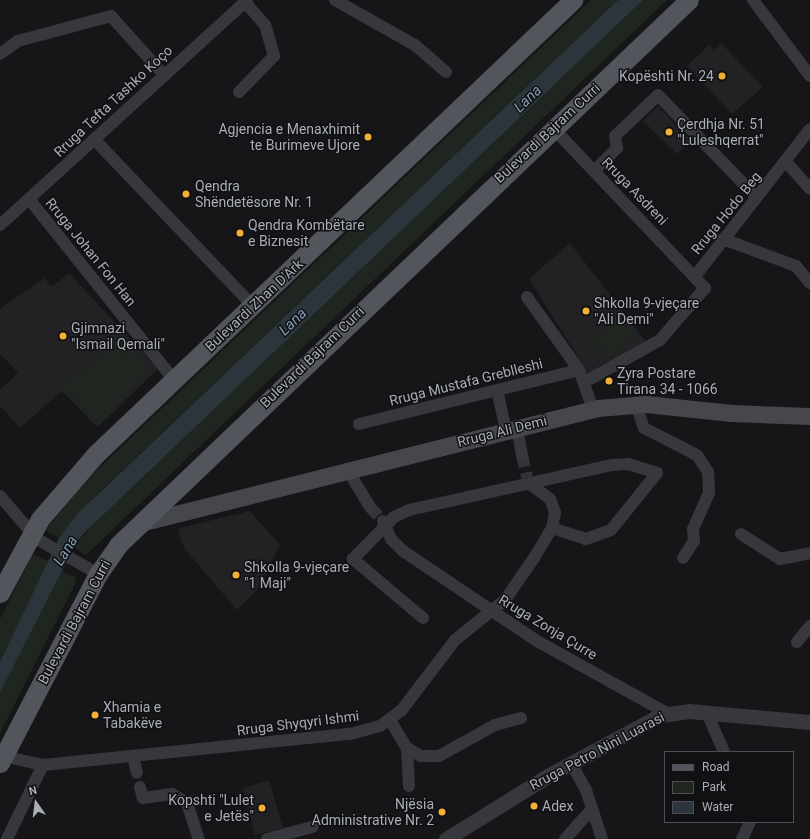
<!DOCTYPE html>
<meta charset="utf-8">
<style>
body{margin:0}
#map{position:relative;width:810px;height:839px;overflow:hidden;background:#161618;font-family:Roboto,sans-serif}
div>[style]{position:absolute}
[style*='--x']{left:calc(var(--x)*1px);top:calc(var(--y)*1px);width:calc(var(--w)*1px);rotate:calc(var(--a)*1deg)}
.built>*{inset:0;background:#222225}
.green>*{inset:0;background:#1e261f}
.water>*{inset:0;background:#2c353c}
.minor-tunnel>*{height:12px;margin-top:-6px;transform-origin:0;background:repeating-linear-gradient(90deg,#333438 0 12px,transparent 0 18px)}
.minor>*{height:12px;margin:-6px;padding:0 6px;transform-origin:6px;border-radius:6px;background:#37383d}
.tertiary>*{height:15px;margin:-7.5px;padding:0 7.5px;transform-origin:7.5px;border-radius:7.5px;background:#37383d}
.secondary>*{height:17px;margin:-8.5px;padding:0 8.5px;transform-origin:8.5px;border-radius:8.5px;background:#45474d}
.primary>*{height:19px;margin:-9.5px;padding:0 9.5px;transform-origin:9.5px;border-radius:9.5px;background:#53555c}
.dots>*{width:11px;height:11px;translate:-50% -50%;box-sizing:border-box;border:2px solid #111113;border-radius:50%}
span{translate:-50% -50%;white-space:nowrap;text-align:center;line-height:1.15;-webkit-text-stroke:3px #111113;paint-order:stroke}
.poi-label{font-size:14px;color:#a8adb8}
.right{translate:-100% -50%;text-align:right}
.left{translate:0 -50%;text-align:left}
.street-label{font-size:14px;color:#a8adb8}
.water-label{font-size:15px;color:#7f9bb3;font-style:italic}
.legend{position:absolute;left:664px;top:751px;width:130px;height:72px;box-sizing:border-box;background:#111113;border:1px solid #4d4f55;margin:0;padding:5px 7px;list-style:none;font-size:12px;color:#a8adb8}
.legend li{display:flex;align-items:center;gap:8px;height:20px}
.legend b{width:20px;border:1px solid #4d4f55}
.north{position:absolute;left:16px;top:783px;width:40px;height:40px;-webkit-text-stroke:3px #111113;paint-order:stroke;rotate:346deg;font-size:11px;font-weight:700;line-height:16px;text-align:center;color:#a8adb8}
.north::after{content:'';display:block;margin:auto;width:14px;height:18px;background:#a8adb8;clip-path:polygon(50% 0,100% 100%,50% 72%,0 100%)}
</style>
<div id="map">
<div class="built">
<div style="clip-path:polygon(721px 43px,763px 87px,732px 114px,687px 66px,709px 45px,714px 50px)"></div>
<div style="clip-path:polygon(658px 106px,691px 140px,677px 154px,643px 121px)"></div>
<div style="clip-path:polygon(570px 243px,647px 343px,590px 376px,529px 279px)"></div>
<div style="clip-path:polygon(69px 273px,158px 369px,97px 427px,62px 391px,20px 428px,0 406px,0 390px,18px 373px,0 354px,0 309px,44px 278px,52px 287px)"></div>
<div style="clip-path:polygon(250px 511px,280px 545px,257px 590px,237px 610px,184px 548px,177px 529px)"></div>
<div style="clip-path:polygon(269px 780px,283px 828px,255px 835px,243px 788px)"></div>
</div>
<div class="green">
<div style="clip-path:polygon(591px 0,618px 0,93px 498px,59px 538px,46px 530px,81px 485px,116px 452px)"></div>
<div style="clip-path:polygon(643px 0,667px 0,86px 555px,74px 547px,98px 518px)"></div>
<div style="clip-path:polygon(619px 317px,635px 335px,609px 358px,593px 340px)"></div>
<div style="clip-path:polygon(119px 336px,150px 369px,114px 403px,118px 408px,99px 425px,62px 386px,81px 368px,86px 374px)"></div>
<div style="clip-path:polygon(33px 554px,48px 561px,0 662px,0 619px)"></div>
<div style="clip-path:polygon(62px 571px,75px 577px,76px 582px,0 733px,0 693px)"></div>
</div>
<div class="water">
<div style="clip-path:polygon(618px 0,643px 0,84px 533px,74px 547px,0 693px,0 662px,59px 538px,77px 514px)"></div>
</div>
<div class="minor-tunnel">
<div style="--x:522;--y:455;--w:23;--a:77"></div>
<div style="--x:370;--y:507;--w:19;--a:47"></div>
</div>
<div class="minor">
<div style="--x:335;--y:0;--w:92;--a:29.4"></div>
<div style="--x:415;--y:45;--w:41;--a:41.1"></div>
<div style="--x:753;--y:0;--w:95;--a:53.1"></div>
<div style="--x:0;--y:54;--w:22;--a:-36"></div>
<div style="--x:18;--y:41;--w:96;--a:-15"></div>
<div style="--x:111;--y:16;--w:79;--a:48.1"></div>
<div style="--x:239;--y:92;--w:50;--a:-45.8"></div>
<div style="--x:274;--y:56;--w:32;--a:-106"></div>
<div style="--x:265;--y:25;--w:33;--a:-131"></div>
<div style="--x:553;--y:128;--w:221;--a:46.5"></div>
<div style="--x:705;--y:288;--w:69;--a:130.9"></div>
<div style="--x:660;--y:340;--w:86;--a:150.8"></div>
<div style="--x:94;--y:139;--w:231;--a:46.4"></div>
<div style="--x:786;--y:162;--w:36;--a:48"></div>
<div style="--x:594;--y:171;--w:33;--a:-45"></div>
<div style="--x:617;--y:148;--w:12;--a:-99"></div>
<div style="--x:615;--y:136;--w:59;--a:-43.6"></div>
<div style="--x:658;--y:95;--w:141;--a:46.1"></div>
<div style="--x:29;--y:199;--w:232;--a:51.3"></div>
<div style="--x:0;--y:225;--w:334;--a:-42.3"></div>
<div style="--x:723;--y:239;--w:78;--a:20.3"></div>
<div style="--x:796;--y:266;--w:22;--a:51"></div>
<div style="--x:696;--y:275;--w:185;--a:-52"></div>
<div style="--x:527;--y:297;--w:90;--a:54.5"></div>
<div style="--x:579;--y:370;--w:41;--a:70.3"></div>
<div style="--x:497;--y:390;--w:41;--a:77.3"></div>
<div style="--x:636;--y:404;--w:25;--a:72"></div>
<div style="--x:644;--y:428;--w:59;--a:27"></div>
<div style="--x:697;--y:455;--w:20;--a:57"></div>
<div style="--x:708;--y:472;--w:21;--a:87"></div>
<div style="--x:709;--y:493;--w:39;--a:114"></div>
<div style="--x:693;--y:529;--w:12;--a:85"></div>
<div style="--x:694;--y:541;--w:20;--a:123"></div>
<div style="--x:359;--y:424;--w:227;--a:-13.8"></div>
<div style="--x:517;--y:427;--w:28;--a:80"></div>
<div style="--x:347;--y:469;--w:44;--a:58.8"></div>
<div style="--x:0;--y:496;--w:57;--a:49.3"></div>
<div style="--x:37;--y:539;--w:70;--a:29.8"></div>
<div style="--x:383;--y:521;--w:20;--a:66"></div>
<div style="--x:391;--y:539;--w:17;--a:45"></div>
<div style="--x:403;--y:551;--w:161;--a:33.9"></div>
<div style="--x:537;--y:641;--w:149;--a:29"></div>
<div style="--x:741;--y:534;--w:46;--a:32.7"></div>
<div style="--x:780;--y:559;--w:31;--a:-11"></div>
<div style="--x:423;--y:618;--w:92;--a:-139.9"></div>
<div style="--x:353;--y:559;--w:59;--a:-45.7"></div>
<div style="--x:394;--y:517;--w:17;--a:-25"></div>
<div style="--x:409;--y:510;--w:208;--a:-12.5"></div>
<div style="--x:612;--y:465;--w:16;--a:-4"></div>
<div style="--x:628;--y:464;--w:30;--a:17"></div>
<div style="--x:657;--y:473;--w:73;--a:128.9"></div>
<div style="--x:611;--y:530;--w:27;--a:160"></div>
<div style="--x:586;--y:539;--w:36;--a:-162"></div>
<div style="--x:797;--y:642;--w:21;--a:-51"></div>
<div style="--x:707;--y:713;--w:43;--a:66.4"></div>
<div style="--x:390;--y:720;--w:33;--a:59"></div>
<div style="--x:407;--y:748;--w:38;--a:87"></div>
<div style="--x:407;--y:748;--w:16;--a:30"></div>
<div style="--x:421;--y:756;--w:18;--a:0"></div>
<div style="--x:439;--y:756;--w:64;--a:-29"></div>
<div style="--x:495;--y:725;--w:27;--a:-15"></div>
<div style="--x:3;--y:756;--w:41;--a:12.7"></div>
<div style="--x:43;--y:765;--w:309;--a:-5.8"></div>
<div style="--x:350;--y:734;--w:31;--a:-15"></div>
<div style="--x:380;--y:726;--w:26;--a:-36"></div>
<div style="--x:401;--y:711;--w:89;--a:-52.7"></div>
<div style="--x:455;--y:640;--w:64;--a:-38.7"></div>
<div style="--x:505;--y:600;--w:51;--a:-55.4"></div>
<div style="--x:534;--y:558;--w:35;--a:-59"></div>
<div style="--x:552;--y:528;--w:16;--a:-79"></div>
<div style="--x:555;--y:512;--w:14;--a:-111"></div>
<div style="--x:550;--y:499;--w:26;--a:-143"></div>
<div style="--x:133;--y:756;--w:17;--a:77"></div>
<div style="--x:571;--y:763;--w:31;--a:61"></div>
<div style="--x:586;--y:790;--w:52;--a:71.9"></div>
<div style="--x:140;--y:787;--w:11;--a:75"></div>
<div style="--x:143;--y:798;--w:29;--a:-8"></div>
<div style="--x:172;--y:794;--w:17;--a:31"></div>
<div style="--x:187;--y:803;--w:38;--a:72"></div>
<div style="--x:7;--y:839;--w:82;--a:-64.1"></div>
<div style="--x:267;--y:839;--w:47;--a:-14.9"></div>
<div style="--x:565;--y:839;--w:39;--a:-48"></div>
<div style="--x:742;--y:839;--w:19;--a:-65"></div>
</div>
<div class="tertiary">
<div style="--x:446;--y:839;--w:123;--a:-31.8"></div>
<div style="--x:551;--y:774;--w:125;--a:-28.2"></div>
<div style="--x:661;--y:715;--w:28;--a:-8"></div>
<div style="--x:689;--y:711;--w:121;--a:5.2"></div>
</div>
<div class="secondary">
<div style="--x:140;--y:523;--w:472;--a:-14.1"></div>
<div style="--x:598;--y:408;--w:48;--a:-4.8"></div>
<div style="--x:646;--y:404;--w:86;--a:6"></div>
<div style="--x:732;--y:413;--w:78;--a:2.2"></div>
</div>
<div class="primary">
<div style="--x:0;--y:593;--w:84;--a:-61.6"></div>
<div style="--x:40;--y:519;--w:86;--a:-49.3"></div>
<div style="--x:96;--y:454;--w:659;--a:-43.58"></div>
<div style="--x:0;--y:763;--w:213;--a:-62.6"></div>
<div style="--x:98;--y:574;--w:35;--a:-55"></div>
<div style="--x:118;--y:545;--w:789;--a:-43.67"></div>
</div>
<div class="dots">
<div style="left:722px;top:76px;background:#f2b134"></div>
<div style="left:669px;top:132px;background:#f2b134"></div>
<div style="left:368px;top:137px;background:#f2b134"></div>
<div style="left:186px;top:194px;background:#f2b134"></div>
<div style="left:240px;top:233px;background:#f2b134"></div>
<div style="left:586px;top:311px;background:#f2b134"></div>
<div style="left:63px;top:336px;background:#f2b134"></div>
<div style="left:609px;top:381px;background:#f2b134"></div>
<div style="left:236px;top:575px;background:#f2b134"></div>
<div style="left:95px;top:715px;background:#f2b134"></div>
<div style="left:534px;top:806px;background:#f2b134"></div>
<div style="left:262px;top:808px;background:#f2b134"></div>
<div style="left:442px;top:812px;background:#f2b134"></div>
</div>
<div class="poi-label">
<span class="right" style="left:714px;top:76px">Kopështi Nr. 24</span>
<span class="left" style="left:677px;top:132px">Çerdhja Nr. 51<br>"Luleshqerrat"</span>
<span class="right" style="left:360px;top:137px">Agjencia e Menaxhimit<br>te Burimeve Ujore</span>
<span class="left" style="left:195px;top:194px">Qendra<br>Shëndetësore Nr. 1</span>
<span class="left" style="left:248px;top:233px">Qendra Kombëtare<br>e Biznesit</span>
<span class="left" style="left:594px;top:311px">Shkolla 9-vjeçare<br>"Ali Demi"</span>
<span class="left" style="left:71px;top:336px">Gjimnazi<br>"Ismail Qemali"</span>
<span class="left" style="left:617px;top:381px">Zyra Postare<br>Tirana 34 - 1066</span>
<span class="left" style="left:244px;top:575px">Shkolla 9-vjeçare<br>"1 Maji"</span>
<span class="left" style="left:103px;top:715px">Xhamia e<br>Tabakëve</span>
<span class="right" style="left:254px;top:808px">Kopshti "Lulet<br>e Jetës"</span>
<span class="right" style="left:434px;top:812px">Njësia<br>Administrative Nr. 2</span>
<span class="left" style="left:542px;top:806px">Adex</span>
</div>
<div class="street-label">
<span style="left:113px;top:101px;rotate:-43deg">Rruga Tefta Tashko Koço</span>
<span style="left:547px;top:133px;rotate:-43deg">Bulevardi Bajram Curri</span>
<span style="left:635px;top:191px;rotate:46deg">Rruga Asdreni</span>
<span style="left:726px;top:213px;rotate:-51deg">Rruga Hodo Beg</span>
<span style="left:91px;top:252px;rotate:51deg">Rruga Johan Fon Han</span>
<span style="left:254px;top:305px;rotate:-43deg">Bulevardi Zhan D'Ark</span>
<span style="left:312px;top:357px;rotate:-44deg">Bulevardi Bajram Curri</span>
<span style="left:466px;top:382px;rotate:-14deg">Rruga Mustafa Greblleshi</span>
<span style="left:502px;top:431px;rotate:-14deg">Rruga Ali Demi</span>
<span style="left:74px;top:622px;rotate:-62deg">Bulevardi Bajram Curri</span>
<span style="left:548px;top:627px;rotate:31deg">Rruga Zonja Çurre</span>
<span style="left:298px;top:723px;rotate:-7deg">Rruga Shyqyri Ishmi</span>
<span style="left:597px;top:751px;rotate:-28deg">Rruga Petro Nini Luarasi</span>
</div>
<div class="water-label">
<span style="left:528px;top:99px;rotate:-44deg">Lana</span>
<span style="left:293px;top:322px;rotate:-44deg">Lana</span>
<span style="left:66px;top:551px;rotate:-59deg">Lana</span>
</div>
<ul class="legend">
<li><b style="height:5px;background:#53555c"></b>Road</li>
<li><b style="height:11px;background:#1e261f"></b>Park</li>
<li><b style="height:11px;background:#2c353c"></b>Water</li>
</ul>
<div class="north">N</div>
</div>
